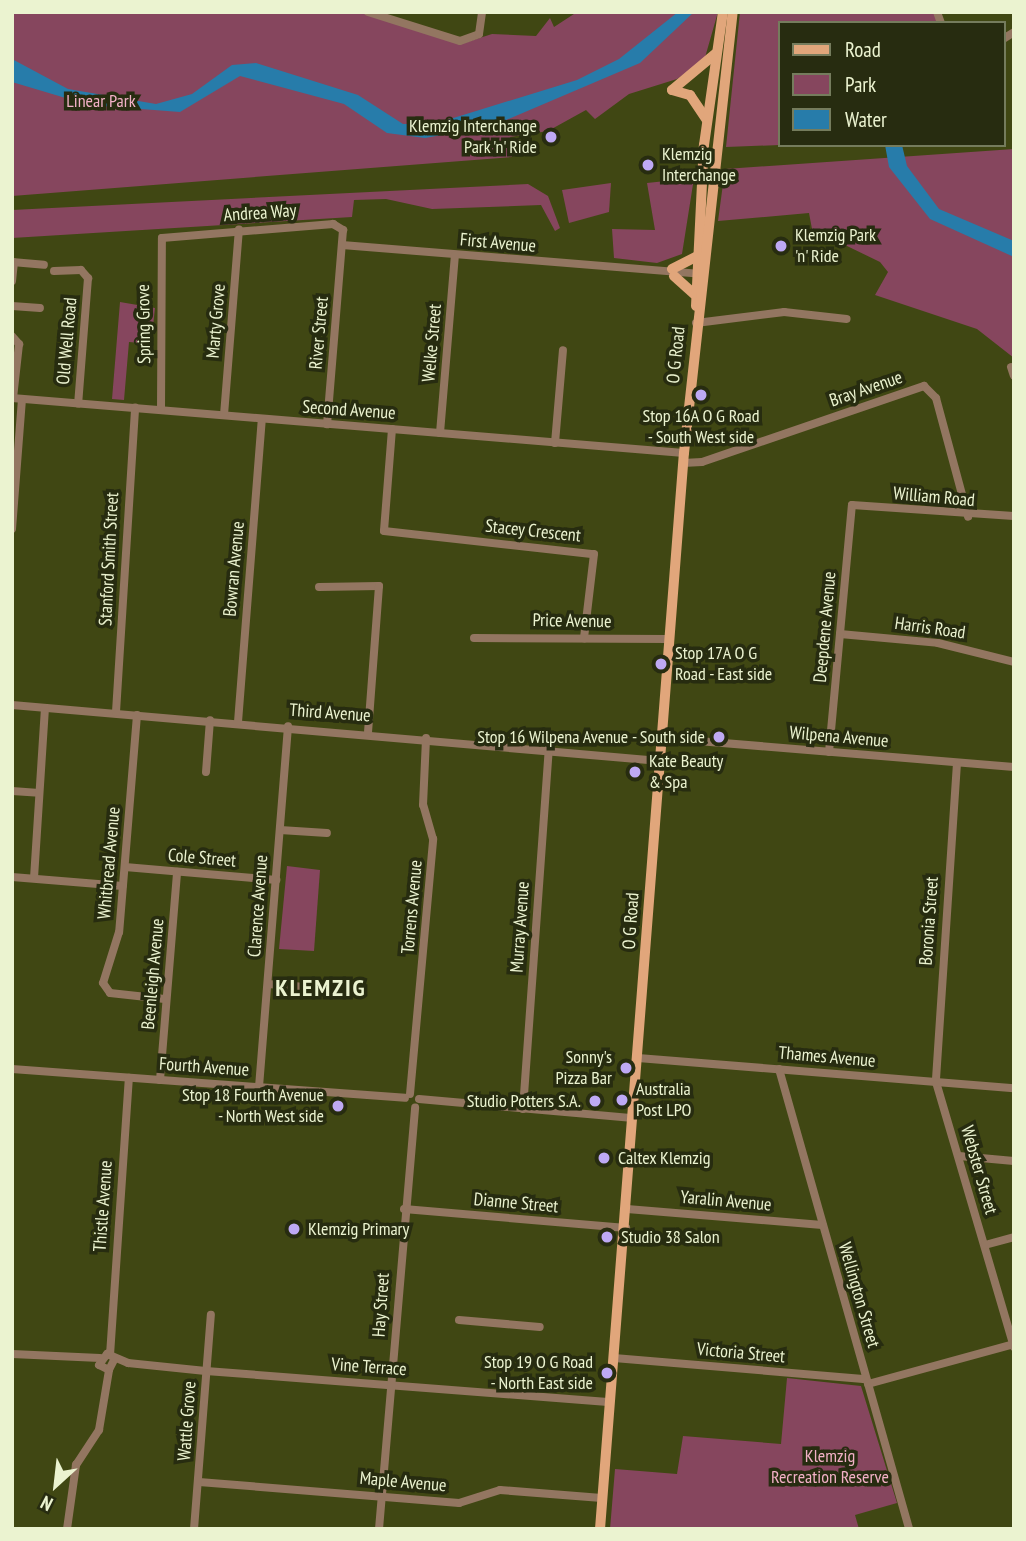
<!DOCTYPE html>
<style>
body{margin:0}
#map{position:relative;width:1026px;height:1541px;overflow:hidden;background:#404713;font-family:"PT Sans Narrow",sans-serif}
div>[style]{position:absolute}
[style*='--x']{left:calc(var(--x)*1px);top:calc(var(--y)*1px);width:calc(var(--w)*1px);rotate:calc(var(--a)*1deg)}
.green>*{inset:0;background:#86465e}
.water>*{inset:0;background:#277caa}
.minor>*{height:8px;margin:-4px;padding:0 4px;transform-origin:4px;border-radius:4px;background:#937661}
.major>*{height:10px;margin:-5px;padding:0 5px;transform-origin:5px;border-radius:5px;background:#e1a67b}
.dots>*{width:19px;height:19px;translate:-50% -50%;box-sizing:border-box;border:4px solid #272c10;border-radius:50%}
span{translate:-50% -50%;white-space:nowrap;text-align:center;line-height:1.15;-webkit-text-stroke:7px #272c10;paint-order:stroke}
.park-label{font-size:18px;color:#f3b1c7}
.poi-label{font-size:18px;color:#ebf3d0}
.right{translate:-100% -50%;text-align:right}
.left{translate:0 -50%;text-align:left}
.street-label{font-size:18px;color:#ebf3d0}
.district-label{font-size:24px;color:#ebf3d0;font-weight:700;letter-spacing:2px}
.frame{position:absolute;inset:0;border:14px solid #ebf3d0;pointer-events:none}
.legend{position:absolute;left:778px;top:21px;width:228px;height:126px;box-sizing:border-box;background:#272c10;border:2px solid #757c5d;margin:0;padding:9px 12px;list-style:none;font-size:21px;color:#ebf3d0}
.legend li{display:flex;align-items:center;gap:14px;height:35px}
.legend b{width:35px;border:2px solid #757c5d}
.north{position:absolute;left:21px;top:1450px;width:70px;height:70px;-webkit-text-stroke:5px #272c10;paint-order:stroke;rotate:207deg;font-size:19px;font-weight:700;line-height:28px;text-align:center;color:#ebf3d0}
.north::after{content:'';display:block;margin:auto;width:24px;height:32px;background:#ebf3d0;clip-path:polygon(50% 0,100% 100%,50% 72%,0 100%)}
</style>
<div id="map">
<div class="green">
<div style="clip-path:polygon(12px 12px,364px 12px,464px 43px,492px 34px,536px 36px,550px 18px,554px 27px,577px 12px,718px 12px,704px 61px,677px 79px,629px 94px,595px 119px,586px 110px,548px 131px,510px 137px,512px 157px,12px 196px)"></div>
<div style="clip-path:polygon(740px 12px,936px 12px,940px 23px,779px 23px,780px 145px,726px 147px)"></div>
<div style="clip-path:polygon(1014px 149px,1014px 358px,977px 329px,875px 295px,888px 272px,880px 262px,812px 229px,809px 213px,718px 221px,725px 169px)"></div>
<div style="clip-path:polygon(694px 178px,682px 254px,657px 263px,614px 258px,612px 229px,655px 230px,647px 183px)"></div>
<div style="clip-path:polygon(611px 183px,609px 212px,569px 223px,562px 190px)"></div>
<div style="clip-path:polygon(528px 184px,548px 196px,560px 228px,555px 231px,541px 205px,432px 209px,386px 199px,354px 200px,352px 217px,12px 238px,12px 210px)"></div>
<div style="clip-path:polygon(120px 302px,155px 308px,151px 344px,129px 342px,124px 400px,112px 399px)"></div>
<div style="clip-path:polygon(287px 866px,320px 870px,314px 951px,279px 949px)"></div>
<div style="clip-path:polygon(787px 1378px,861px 1386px,897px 1503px,855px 1515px,859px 1529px,610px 1529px,615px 1469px,677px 1474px,683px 1436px,781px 1444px)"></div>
</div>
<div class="water">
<div style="clip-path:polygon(678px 12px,694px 12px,640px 63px,492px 126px,425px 138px,387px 133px,344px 104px,240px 76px,180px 112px,89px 105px,12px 82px,12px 59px,68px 89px,156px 104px,192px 94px,232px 65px,256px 63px,358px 95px,403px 124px,434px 124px,577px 80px,619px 59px)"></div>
<div style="clip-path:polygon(885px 145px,902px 145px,907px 166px,939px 209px,1014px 241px,1014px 257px,930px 219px,889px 167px)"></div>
</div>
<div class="minor">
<div style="--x:368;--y:12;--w:96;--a:17.5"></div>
<div style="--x:460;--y:41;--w:20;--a:-20"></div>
<div style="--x:479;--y:34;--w:22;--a:-82"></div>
<div style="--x:937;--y:12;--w:12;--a:70"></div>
<div style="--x:1003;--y:39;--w:13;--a:-32"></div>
<div style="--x:342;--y:245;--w:360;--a:4.6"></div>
<div style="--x:12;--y:262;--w:32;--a:5"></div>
<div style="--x:54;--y:271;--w:27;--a:-2"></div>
<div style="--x:81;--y:270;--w:11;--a:49"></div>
<div style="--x:88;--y:278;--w:126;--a:94.5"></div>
<div style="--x:12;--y:281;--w:19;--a:-84"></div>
<div style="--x:12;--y:306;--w:28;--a:4"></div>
<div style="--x:696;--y:323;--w:89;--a:-7.1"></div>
<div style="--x:784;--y:312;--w:63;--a:6.3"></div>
<div style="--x:12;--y:336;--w:11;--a:49"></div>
<div style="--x:19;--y:344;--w:54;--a:96.3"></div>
<div style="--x:1011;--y:367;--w:9;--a:72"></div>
<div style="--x:12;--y:398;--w:674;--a:4.68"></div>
<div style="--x:161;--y:410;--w:172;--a:-89.7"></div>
<div style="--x:162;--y:238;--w:172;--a:-4.7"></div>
<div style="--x:333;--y:224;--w:12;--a:31"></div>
<div style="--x:343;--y:230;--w:195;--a:94.7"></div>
<div style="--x:224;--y:415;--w:186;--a:-85.4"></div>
<div style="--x:392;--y:429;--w:102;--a:94.5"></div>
<div style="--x:384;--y:531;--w:211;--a:6.3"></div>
<div style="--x:594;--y:554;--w:85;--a:96.8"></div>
<div style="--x:440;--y:433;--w:178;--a:-85.2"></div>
<div style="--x:555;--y:443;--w:93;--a:-85.1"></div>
<div style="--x:683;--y:463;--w:19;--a:-3"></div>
<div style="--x:702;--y:462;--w:235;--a:-18.9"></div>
<div style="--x:924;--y:386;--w:17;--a:45"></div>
<div style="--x:936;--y:398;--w:123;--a:74.9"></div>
<div style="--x:12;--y:529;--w:129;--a:-85.6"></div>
<div style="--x:319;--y:587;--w:60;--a:-1"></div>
<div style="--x:379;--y:586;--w:146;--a:94.3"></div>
<div style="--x:840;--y:634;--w:98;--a:5.2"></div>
<div style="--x:938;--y:643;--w:78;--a:14"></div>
<div style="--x:474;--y:638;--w:195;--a:0.3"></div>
<div style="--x:12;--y:705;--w:650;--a:4.94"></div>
<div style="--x:116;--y:712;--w:305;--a:-86.4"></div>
<div style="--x:137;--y:715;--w:218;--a:94.7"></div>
<div style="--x:119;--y:932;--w:53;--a:107.4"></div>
<div style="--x:103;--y:983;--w:12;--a:55"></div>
<div style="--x:110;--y:993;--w:55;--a:6.2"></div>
<div style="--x:238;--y:722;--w:304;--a:-85.5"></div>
<div style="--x:662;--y:738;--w:353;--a:4.7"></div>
<div style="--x:829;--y:752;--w:248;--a:-84.7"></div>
<div style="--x:852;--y:505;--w:162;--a:3.9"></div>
<div style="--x:957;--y:763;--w:320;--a:93.8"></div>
<div style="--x:936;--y:1082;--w:276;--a:73.6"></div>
<div style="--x:206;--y:772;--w:52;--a:-85.6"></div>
<div style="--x:12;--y:791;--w:27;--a:4"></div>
<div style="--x:280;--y:830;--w:47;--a:3.7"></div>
<div style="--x:125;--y:867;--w:152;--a:4.9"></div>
<div style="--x:12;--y:877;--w:111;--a:4.6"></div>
<div style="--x:34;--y:878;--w:170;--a:-86.3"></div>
<div style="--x:268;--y:984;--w:50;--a:4.6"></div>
<div style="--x:638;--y:1058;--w:377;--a:4.6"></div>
<div style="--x:12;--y:1069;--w:394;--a:4.2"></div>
<div style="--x:779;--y:1069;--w:478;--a:74.2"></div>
<div style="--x:160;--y:1080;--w:209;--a:-85.3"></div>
<div style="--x:259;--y:1087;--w:362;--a:-85.4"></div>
<div style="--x:410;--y:1094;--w:256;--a:-84.8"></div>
<div style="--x:433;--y:839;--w:35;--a:-106"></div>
<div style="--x:423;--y:805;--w:67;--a:-87.4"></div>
<div style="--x:419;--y:1099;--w:215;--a:5.1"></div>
<div style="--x:523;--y:1109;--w:363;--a:-85.9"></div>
<div style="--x:959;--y:1156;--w:55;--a:5.2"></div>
<div style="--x:404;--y:1209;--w:223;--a:4.9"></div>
<div style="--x:627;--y:1209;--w:196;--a:4.7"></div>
<div style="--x:985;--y:1245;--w:30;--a:-15"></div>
<div style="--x:459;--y:1320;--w:81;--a:4.9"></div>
<div style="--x:12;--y:1354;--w:88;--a:2.6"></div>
<div style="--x:110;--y:1355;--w:278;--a:-86.1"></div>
<div style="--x:614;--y:1358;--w:253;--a:4.8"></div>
<div style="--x:114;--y:1360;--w:11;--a:117"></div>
<div style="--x:109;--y:1370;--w:11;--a:-153"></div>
<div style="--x:99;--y:1365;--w:14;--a:-54"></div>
<div style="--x:107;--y:1354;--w:23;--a:23"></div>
<div style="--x:128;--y:1363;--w:78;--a:5.9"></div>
<div style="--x:206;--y:1371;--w:403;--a:4.4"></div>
<div style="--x:868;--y:1384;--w:151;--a:-15.3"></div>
<div style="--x:199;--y:1482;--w:261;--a:4.6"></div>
<div style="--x:459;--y:1503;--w:43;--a:-17.6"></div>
<div style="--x:500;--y:1490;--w:102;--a:4.5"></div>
<div style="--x:67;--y:1529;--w:65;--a:-82"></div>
<div style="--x:76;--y:1465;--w:42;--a:-56.7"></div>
<div style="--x:99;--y:1430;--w:61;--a:-80.5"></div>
<div style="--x:194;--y:1529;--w:215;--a:-85.5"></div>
<div style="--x:379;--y:1529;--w:423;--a:-85.1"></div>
</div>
<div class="major">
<div style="--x:672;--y:90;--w:56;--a:-39.9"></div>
<div style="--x:672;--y:90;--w:19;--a:16"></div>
<div style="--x:690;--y:95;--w:30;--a:56"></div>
<div style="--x:672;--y:269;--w:27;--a:-27"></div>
<div style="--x:674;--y:276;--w:27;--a:42"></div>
<div style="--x:696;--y:306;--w:161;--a:-87.2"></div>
<div style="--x:704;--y:145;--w:134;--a:-81.9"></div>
<div style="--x:600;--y:1529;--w:1079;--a:-85.54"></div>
<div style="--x:684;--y:453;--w:444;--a:-83.7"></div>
</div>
<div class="dots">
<div style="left:551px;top:137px;background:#bea9f4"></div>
<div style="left:648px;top:165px;background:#bea9f4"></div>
<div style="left:781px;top:246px;background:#bea9f4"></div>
<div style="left:701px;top:395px;background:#bea9f4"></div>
<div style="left:661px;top:664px;background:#bea9f4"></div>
<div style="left:719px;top:737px;background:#bea9f4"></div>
<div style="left:635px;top:772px;background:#bea9f4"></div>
<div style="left:626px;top:1068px;background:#bea9f4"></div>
<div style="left:622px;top:1100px;background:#bea9f4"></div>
<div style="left:595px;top:1101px;background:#bea9f4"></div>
<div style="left:338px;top:1106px;background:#bea9f4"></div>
<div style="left:604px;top:1158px;background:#bea9f4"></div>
<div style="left:294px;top:1229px;background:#bea9f4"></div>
<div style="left:607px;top:1237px;background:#bea9f4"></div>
<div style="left:607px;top:1373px;background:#bea9f4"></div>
</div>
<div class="park-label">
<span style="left:101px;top:101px">Linear Park</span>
<span style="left:830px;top:1467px">Klemzig<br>Recreation Reserve</span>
</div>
<div class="poi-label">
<span class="right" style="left:537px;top:137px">Klemzig Interchange<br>Park 'n' Ride</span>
<span class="left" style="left:662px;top:165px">Klemzig<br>Interchange</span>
<span class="left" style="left:795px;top:246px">Klemzig Park<br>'n' Ride</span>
<span style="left:701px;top:427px">Stop 16A O G Road<br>- South West side</span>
<span class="left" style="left:675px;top:664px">Stop 17A O G<br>Road - East side</span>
<span class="right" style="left:705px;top:737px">Stop 16 Wilpena Avenue - South side</span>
<span class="left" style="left:649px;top:772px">Kate Beauty<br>&amp; Spa</span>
<span class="right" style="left:612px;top:1068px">Sonny's<br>Pizza Bar</span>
<span class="left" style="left:636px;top:1100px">Australia<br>Post LPO</span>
<span class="right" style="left:324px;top:1106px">Stop 18 Fourth Avenue<br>- North West side</span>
<span class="right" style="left:581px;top:1101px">Studio Potters S.A.</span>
<span class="left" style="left:618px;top:1158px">Caltex Klemzig</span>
<span class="left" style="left:308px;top:1229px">Klemzig Primary</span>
<span class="left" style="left:621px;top:1237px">Studio 38 Salon</span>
<span class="right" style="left:593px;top:1373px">Stop 19 O G Road<br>- North East side</span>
</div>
<div class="street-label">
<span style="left:260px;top:213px;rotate:-4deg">Andrea Way</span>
<span style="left:498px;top:243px;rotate:5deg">First Avenue</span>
<span style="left:216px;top:321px;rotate:-85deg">Marty Grove</span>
<span style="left:144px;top:324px;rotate:-91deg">Spring Grove</span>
<span style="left:319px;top:333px;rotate:-85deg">River Street</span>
<span style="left:67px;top:341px;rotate:-85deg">Old Well Road</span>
<span style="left:432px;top:343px;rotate:-85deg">Welke Street</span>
<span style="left:676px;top:355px;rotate:-84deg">O G Road</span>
<span style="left:866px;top:389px;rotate:-19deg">Bray Avenue</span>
<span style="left:349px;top:410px;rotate:4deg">Second Avenue</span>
<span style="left:934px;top:497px;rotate:5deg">William Road</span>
<span style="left:533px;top:531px;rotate:6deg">Stacey Crescent</span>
<span style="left:109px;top:559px;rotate:-87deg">Stanford Smith Street</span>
<span style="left:234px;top:569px;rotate:-85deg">Bowran Avenue</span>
<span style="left:572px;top:621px;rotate:1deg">Price Avenue</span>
<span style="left:825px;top:627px;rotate:-85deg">Deepdene Avenue</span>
<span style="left:930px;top:628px;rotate:8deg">Harris Road</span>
<span style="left:330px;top:713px;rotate:4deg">Third Avenue</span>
<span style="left:839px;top:737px;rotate:5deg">Wilpena Avenue</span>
<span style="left:202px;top:858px;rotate:5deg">Cole Street</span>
<span style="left:109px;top:863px;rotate:-85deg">Whitbread Avenue</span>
<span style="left:258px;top:906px;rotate:-86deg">Clarence Avenue</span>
<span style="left:412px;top:907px;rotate:-85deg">Torrens Avenue</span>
<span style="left:631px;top:921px;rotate:-86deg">O G Road</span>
<span style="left:929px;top:921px;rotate:-86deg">Boronia Street</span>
<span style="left:520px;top:927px;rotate:-86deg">Murray Avenue</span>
<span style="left:153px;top:974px;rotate:-85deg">Beenleigh Avenue</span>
<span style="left:827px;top:1057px;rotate:5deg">Thames Avenue</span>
<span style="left:204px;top:1067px;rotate:4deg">Fourth Avenue</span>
<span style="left:979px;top:1170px;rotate:74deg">Webster Street</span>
<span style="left:726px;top:1201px;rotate:5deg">Yaralin Avenue</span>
<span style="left:516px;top:1203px;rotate:5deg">Dianne Street</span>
<span style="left:103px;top:1206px;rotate:-86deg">Thistle Avenue</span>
<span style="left:859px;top:1295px;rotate:74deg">Wellington Street</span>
<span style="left:381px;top:1305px;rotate:-86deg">Hay Street</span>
<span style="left:741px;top:1353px;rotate:5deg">Victoria Street</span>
<span style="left:369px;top:1367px;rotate:4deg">Vine Terrace</span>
<span style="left:187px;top:1421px;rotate:-86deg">Wattle Grove</span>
<span style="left:403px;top:1482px;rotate:5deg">Maple Avenue</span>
</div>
<div class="district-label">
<span style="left:321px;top:988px">KLEMZIG</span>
</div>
<div class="frame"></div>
<ul class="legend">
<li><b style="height:9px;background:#e1a67b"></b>Road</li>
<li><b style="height:19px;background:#86465e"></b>Park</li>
<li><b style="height:19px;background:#277caa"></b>Water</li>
</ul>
<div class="north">N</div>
</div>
